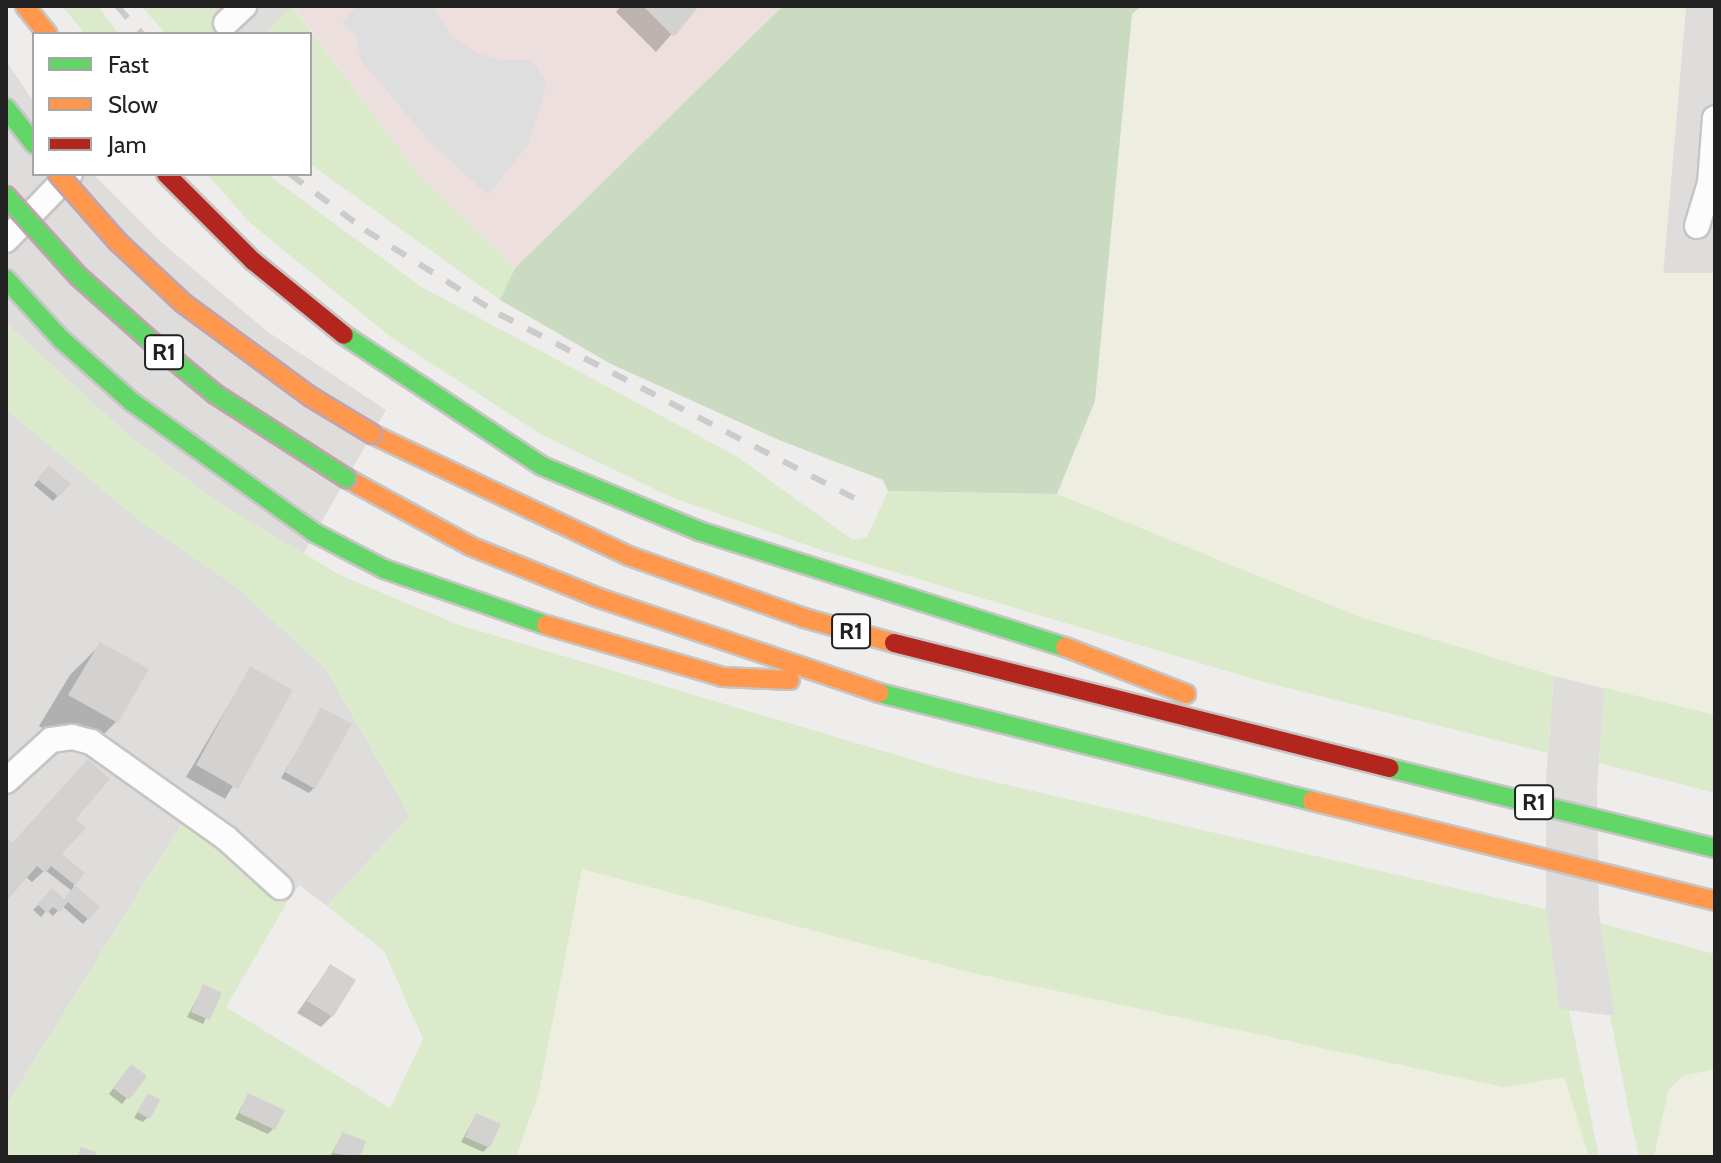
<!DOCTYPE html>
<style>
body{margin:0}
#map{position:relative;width:1721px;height:1163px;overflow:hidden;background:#efedeb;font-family:Cabin,sans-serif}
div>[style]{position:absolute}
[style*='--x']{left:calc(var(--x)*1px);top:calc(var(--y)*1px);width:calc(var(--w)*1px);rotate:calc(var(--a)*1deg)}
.residential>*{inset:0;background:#dedddc}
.commercial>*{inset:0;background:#ecdfdd}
.farmland>*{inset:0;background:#edeedf}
.grass>*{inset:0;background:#dceacc}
.forest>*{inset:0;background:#cbdbc2}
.parking>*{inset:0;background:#dfdede}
.shadow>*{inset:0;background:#0003}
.building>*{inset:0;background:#d4d2d0}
.roads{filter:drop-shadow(2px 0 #c6c5c4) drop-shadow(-2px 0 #c6c5c4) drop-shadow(0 2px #c6c5c4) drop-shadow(0 -2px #c6c5c4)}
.street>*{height:24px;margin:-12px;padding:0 12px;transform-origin:12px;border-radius:12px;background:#fdfcfc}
.fast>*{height:18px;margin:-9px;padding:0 9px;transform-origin:9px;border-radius:9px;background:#63d668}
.slow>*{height:18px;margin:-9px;padding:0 9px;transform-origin:9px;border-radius:9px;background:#ff974d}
.jam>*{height:18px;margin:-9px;padding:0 9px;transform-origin:9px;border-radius:9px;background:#b3261e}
.rail>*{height:6px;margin-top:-3px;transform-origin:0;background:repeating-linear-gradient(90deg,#cbcbcb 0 16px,transparent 0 32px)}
.bridges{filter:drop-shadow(2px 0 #c2a3ac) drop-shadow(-2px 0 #c2a3ac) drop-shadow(0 2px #c2a3ac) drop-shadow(0 -2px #c2a3ac)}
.fast-bridge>*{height:18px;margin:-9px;padding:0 9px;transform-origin:9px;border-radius:9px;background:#63d668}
.slow-bridge>*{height:18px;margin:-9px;padding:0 9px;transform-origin:9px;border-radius:9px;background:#ff974d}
span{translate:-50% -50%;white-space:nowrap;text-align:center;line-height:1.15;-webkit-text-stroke:7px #fff;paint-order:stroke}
.shield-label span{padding:2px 6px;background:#fff;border:2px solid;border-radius:6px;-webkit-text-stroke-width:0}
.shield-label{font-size:24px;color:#212121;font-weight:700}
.frame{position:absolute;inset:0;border:8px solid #212121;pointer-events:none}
.legend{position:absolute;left:32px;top:32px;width:280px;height:144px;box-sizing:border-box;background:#fff;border:2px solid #a6a6a6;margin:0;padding:10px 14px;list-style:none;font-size:24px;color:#212121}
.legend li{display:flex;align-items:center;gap:16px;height:40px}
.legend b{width:40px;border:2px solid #a6a6a6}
</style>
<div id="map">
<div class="residential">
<div style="clip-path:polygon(214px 6px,293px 6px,265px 34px,226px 34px)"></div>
<div style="clip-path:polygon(1686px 6px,1715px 6px,1715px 273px,1663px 274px)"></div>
<div style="clip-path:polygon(6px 61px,34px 102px,34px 174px,93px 174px,161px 242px,268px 332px,386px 410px,303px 554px,217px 502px,129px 436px,6px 323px)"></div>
<div style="clip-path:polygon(6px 409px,144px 524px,234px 585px,326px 669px,410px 816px,327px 906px,299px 885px,288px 901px,182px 823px,6px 1106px)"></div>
<div style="clip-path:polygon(1554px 676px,1605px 688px,1597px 787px,1599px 912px,1615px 1016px,1559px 1009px,1546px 909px,1546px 779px)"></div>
</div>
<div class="commercial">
<div style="clip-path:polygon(293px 6px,783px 6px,515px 268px,419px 175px)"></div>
</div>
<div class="farmland">
<div style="clip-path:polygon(1142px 6px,1686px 6px,1663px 273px,1715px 273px,1715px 715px,1554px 676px,1357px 616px,1057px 494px,1095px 401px,1132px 14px)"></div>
<div style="clip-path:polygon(581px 869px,973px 973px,1503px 1087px,1564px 1076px,1589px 1157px,516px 1157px,539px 1092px)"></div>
<div style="clip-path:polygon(1715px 1069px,1715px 1157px,1654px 1157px,1668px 1091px,1683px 1076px)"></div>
</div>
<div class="grass">
<div style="clip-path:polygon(62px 6px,98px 6px,119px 34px,85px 34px)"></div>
<div style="clip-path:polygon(141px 6px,214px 6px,226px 34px,166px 34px)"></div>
<div style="clip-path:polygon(292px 6px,419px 175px,515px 268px,500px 300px,310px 164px,310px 34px,265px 34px)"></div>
<div style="clip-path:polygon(207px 174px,267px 174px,420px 286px,736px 456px,853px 540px,867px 537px,888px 491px,1057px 494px,1357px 616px,1554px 676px,1548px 753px,1260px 681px,821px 550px,671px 497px,542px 435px,392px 338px,250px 223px)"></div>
<div style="clip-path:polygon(6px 323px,129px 436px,217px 502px,340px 575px,456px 624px,960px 774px,1546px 909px,1559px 1009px,1569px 1010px,1599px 1157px,1589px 1157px,1564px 1077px,1503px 1087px,973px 973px,582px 869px,539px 1092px,516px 1157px,6px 1157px,6px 1106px,182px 823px,288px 901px,226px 1007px,390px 1108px,423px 1039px,384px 951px,327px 906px,410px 816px,326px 669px,234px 585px,144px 524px,6px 409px)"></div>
<div style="clip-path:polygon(1605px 688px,1715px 715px,1715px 793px,1599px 763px)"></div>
<div style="clip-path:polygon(1600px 923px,1715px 954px,1715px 1069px,1683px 1076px,1668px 1091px,1654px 1157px,1639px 1157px,1629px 1112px,1610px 1016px,1615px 1016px)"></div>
</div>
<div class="forest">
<div style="clip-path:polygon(783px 6px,1142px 6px,1132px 14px,1095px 401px,1057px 494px,888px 491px,883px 480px,779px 440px,611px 364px,500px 300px,515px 268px)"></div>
</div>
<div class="parking">
<div style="clip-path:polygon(357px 6px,433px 6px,453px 37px,476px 53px,503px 60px,532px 60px,547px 83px,529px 144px,488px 195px,429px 141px,361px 60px,356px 36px,342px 23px)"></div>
</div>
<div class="shadow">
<div style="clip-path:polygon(621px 6px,696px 6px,656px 52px,616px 12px)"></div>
<div style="clip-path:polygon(49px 468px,68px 485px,53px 501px,34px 485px)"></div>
<div style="clip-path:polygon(101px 644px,117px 721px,86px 752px,39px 726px,70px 675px)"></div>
<div style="clip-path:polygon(250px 669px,291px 691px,225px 799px,186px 777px)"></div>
<div style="clip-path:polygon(322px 709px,314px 788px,309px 793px,281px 778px)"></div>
<div style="clip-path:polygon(73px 819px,59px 855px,82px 873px,73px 886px,98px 907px,83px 924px,62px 906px,53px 916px,47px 910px,41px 917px,33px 910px,52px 891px,64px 901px,72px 891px,45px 870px,32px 882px,26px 877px,6px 899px,6px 840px,12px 846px)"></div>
<div style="clip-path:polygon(330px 966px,332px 1016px,321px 1027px,297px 1013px)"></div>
<div style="clip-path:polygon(204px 986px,219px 994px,203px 1024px,187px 1017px)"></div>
<div style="clip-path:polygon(126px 1072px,144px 1076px,122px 1104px,109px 1094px)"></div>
<div style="clip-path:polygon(148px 1095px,148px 1117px,143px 1122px,134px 1118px)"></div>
<div style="clip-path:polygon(248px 1095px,273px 1129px,268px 1134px,235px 1119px)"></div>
<div style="clip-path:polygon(476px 1115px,488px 1147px,483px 1152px,461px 1142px)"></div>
<div style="clip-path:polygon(342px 1134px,363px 1143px,357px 1157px,330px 1157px)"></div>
</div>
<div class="building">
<div style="clip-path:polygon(643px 6px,699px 6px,674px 37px)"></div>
<div style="clip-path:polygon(49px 465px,71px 484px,59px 497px,37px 479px)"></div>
<div style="clip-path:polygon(100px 642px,149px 669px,118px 723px,68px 695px)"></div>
<div style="clip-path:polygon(250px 666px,293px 690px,238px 789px,196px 765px)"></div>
<div style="clip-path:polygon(321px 707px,352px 724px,315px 789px,285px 772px)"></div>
<div style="clip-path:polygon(88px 759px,110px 779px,76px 819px,86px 828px,62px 854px,85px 873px,75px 885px,51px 866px,45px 873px,37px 866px,6px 902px,6px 837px,12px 843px)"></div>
<div style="clip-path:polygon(75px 885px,100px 907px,89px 920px,68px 902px,60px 912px,53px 907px,47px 913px,37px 904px,52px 888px,64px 899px)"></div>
<div style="clip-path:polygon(330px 964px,356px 980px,333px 1017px,307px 1001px)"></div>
<div style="clip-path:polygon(203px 984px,222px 993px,210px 1020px,191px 1012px)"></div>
<div style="clip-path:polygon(131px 1064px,147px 1076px,129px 1100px,113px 1088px)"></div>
<div style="clip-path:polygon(148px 1093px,160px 1100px,150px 1119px,137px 1112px)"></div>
<div style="clip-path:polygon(248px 1093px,285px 1110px,275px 1130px,239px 1113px)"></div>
<div style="clip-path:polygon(476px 1113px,501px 1124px,490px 1148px,465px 1137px)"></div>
<div style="clip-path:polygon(342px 1132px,366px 1141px,360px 1157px,333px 1153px)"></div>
<div style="clip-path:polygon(81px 1147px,96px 1152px,95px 1157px,77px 1157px)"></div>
</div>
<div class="roads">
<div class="street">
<div style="--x:226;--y:23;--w:25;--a:-43"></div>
<div style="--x:1697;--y:226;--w:45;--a:-73.2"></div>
<div style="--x:1710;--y:183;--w:65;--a:-85.6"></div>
<div style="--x:6;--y:240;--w:92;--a:-45.9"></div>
<div style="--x:6;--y:781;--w:61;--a:-42.3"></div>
<div style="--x:51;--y:740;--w:21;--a:-8"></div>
<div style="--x:72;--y:737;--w:20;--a:15"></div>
<div style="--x:91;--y:742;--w:166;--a:35.4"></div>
<div style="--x:226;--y:838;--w:73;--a:42.2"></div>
</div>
<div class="fast">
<div style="--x:6;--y:108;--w:46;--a:52.1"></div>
<div style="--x:6;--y:279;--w:81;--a:47.5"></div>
<div style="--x:61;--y:339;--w:95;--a:41.6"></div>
<div style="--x:132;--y:402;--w:225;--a:35.6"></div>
<div style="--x:315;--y:533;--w:78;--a:27.6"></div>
<div style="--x:384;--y:569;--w:171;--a:19.1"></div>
<div style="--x:344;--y:335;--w:237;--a:33.5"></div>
<div style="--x:542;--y:466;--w:170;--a:22.5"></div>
<div style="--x:699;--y:531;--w:384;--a:17.6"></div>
<div style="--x:879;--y:693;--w:446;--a:14"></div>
<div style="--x:1389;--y:768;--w:336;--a:13.8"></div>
</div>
<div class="slow">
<div style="--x:25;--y:6;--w:36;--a:51"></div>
<div style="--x:372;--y:434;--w:284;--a:25.4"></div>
<div style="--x:629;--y:556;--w:186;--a:19.5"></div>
<div style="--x:804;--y:618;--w:93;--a:15.5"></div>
<div style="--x:346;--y:478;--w:141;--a:28.7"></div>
<div style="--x:470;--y:546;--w:136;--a:22"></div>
<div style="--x:596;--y:597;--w:299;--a:18.7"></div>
<div style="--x:546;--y:625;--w:184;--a:16.4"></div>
<div style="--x:723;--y:677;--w:67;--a:2.6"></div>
<div style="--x:1065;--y:647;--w:130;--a:21.2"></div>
<div style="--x:1312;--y:801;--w:415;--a:13.9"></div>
</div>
<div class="jam">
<div style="--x:166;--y:174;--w:123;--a:45"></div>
<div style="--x:253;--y:261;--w:117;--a:39.1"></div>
<div style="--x:894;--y:643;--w:511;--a:14.17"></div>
</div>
</div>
<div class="rail">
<div style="--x:117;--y:6;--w:38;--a:48"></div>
<div style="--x:290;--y:174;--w:94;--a:36.7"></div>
<div style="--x:365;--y:230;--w:158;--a:32.1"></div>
<div style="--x:499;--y:314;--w:416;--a:27.4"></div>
</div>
<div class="bridges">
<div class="fast-bridge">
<div style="--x:6;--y:196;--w:108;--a:48"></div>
<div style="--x:78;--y:276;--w:99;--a:41.7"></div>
<div style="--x:152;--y:342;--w:82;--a:39.5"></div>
<div style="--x:215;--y:394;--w:156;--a:32.7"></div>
</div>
<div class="slow-bridge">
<div style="--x:58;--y:174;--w:91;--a:48.6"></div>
<div style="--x:118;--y:242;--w:89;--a:43.2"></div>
<div style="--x:183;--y:303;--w:159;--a:36.3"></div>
<div style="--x:311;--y:397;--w:71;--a:31.2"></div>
</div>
</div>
<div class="shield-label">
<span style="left:164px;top:352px">R1</span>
<span style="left:851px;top:631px">R1</span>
<span style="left:1534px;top:802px">R1</span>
</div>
<div class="frame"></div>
<ul class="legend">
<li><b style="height:10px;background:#63d668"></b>Fast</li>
<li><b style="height:10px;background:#ff974d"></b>Slow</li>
<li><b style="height:10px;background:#b3261e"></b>Jam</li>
</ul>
</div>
